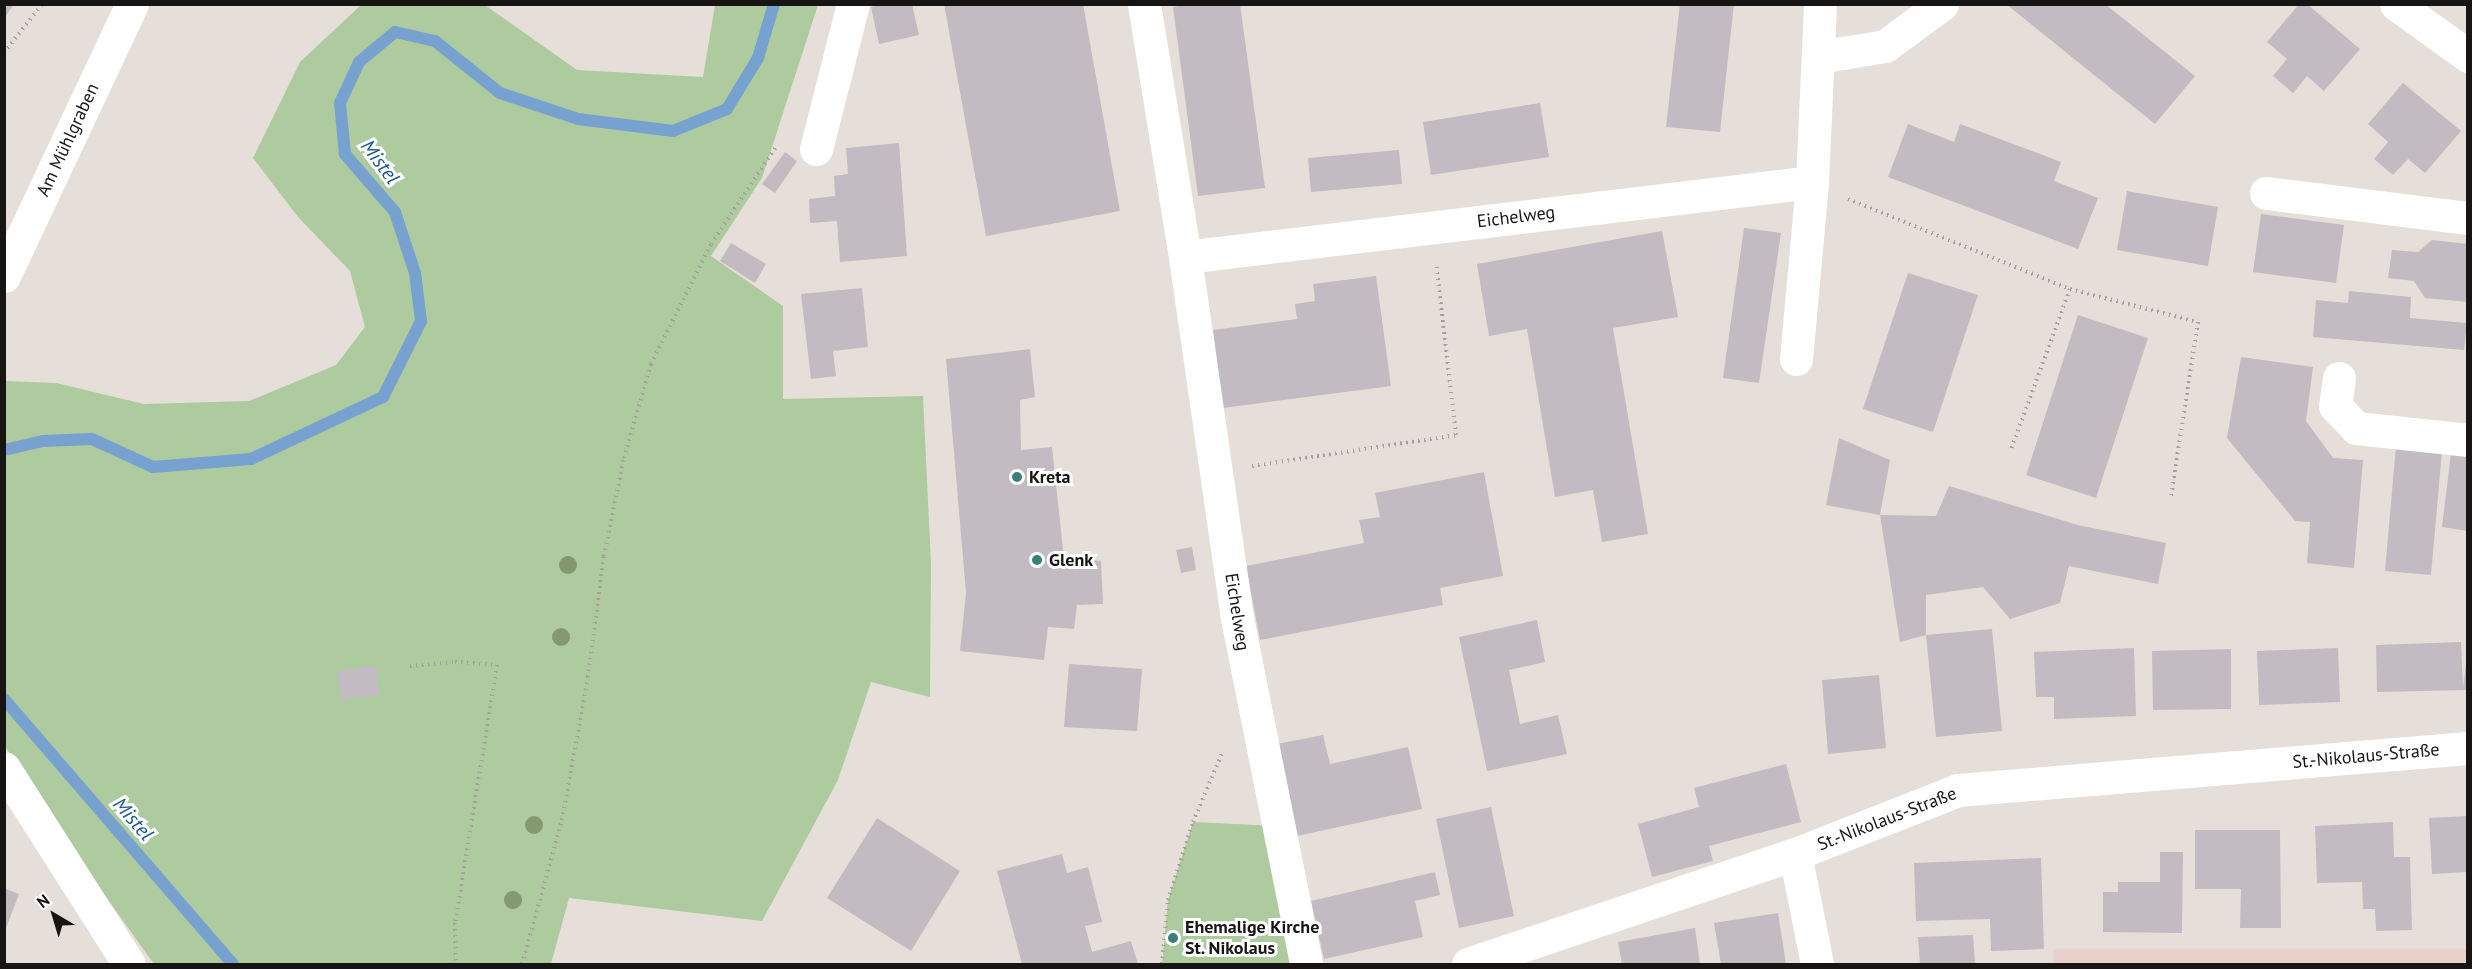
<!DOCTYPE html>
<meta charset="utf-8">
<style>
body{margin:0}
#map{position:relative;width:2472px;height:969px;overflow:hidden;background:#e6dfd9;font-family:"PT Sans",sans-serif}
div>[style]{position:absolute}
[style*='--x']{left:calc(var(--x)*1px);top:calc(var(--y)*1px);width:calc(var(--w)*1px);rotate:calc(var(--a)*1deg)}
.commercial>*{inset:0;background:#ead0cc}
.green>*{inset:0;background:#adcb9e}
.stream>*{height:12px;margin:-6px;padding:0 6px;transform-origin:6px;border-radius:6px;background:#77a2d0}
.building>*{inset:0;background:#c2bbc1}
.path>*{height:4px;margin-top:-2px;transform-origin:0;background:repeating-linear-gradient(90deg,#a5a09b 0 1.5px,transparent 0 6px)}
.minor>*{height:33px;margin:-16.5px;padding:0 16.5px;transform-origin:16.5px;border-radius:16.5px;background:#fff}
.trees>*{width:18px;height:18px;margin:-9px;border-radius:50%;background:#84996e}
.dots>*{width:16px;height:16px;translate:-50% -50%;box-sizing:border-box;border:3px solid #fff;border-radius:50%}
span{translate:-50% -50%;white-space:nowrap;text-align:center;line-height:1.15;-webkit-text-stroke:6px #fff;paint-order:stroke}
.street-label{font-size:18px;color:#171513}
.poi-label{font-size:18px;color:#171513;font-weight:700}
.left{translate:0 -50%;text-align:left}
.water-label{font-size:20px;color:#1a5691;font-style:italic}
.frame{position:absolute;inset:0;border:6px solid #171513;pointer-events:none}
.north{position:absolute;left:24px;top:885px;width:60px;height:60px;-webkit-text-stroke:4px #fff;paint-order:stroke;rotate:322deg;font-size:16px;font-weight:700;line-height:24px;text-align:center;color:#171513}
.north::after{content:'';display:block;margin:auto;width:21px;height:27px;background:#171513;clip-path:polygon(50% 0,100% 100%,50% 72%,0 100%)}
</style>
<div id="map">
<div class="commercial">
<div style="clip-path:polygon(2053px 949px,2467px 949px,2468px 964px,2054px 964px)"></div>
</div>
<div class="green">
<div style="clip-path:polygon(361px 5px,485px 5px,577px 70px,703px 77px,715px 5px,818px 5px,762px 178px,711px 256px,783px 306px,783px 399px,923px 396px,931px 564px,930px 697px,871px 682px,838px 780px,762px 921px,569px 898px,551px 964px,154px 964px,46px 813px,5px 746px,5px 381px,56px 383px,144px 404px,249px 401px,336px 365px,365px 327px,350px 271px,298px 217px,253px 158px,300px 62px)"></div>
<div style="clip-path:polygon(1193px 822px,1278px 826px,1306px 964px,1162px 964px,1168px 900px)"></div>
</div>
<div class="stream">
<div style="--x:4;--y:450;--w:40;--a:-13"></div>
<div style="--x:43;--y:441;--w:49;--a:-2.3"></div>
<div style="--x:92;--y:439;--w:67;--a:24.7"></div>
<div style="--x:153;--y:467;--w:98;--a:-4.7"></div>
<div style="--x:251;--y:459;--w:146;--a:-25.2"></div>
<div style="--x:383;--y:397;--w:85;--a:-63.4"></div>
<div style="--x:421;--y:321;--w:48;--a:-97.1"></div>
<div style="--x:415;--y:273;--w:64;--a:-108.2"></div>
<div style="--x:395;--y:212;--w:77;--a:-130.8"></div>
<div style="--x:345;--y:154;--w:51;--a:-95.6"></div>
<div style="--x:340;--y:103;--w:45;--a:-65.1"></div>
<div style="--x:359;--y:62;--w:47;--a:-39.8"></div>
<div style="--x:395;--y:32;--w:41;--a:12.7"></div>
<div style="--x:435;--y:41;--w:83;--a:38.7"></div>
<div style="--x:500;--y:93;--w:82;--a:18.4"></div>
<div style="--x:578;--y:119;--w:96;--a:7.2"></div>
<div style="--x:673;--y:131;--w:58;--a:-22.2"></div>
<div style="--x:727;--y:109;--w:60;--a:-58.7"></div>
<div style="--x:758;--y:58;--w:56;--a:-73.5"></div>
<div style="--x:4;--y:699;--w:350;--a:49.2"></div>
</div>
<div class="building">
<div style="clip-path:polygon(5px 4px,14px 4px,5px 17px)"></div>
<div style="clip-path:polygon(883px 4px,912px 4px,919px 35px,879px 44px,871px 7px)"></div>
<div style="clip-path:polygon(944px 4px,1083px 4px,1120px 211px,986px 236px)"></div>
<div style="clip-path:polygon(1190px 4px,1240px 4px,1265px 188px,1198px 196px,1173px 7px)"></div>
<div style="clip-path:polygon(1680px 4px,1734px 4px,1720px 132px,1666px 127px)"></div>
<div style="clip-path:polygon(2006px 4px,2105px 4px,2195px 76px,2155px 124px)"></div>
<div style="clip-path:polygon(2299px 4px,2307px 4px,2360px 49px,2324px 91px,2307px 76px,2293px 93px,2273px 76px,2287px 59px,2267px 42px)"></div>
<div style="clip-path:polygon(2403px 83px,2461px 131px,2425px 173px,2408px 159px,2393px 175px,2374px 159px,2388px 142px,2368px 124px)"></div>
<div style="clip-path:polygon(1540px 103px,1549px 157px,1431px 175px,1423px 122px)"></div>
<div style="clip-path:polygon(1908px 124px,1954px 142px,1960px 124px,2061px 162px,2054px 181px,2098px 198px,2078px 249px,1888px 177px)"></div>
<div style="clip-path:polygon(899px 143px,907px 256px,840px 262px,837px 221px,810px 223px,809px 199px,835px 196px,834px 176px,848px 174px,846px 148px)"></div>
<div style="clip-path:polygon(1399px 150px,1402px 184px,1311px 192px,1308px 158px)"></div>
<div style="clip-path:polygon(785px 152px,797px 161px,775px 193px,762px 184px)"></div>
<div style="clip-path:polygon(2127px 191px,2218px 207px,2208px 266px,2117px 250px)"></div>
<div style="clip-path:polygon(2261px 214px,2344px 225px,2336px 283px,2253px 272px)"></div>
<div style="clip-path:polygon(1744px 228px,1781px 233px,1759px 383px,1723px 378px)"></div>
<div style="clip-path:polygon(1662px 231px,1678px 317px,1613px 328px,1648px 534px,1602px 542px,1593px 490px,1555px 497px,1527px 329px,1489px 336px,1477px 264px)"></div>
<div style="clip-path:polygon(2432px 240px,2468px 244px,2468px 302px,2425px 298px,2414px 281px,2388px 278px,2392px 250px,2418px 252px)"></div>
<div style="clip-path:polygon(731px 243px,766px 264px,755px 283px,720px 261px)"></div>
<div style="clip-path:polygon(1908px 273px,1978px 295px,1933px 432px,1863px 409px)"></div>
<div style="clip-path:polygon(1376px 276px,1391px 386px,1223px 408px,1213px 330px,1297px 319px,1295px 304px,1315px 301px,1313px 284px)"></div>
<div style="clip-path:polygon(862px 288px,868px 347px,833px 351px,836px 376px,811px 379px,801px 294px)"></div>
<div style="clip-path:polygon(2349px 291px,2411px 297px,2410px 318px,2467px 323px,2464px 350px,2313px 337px,2316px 300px,2348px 303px)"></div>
<div style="clip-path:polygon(2078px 315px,2148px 338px,2096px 498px,2026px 475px)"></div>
<div style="clip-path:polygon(1030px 349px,1035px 397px,1020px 400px,1021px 450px,1052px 447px,1064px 558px,1101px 561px,1103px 604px,1077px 605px,1074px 629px,1048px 627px,1044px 660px,960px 651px,966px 593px,946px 359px)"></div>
<div style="clip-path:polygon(2241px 357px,2313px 367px,2306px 421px,2333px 458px,2363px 460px,2354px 568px,2307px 563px,2310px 522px,2295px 521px,2227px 438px)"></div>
<div style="clip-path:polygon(1839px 438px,1890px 460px,1880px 515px,1826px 505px)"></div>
<div style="clip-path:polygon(2396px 446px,2442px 451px,2431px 575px,2385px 571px)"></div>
<div style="clip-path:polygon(2451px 453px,2468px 455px,2468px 531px,2442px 527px)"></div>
<div style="clip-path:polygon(1484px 472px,1503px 576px,1440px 588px,1443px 605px,1260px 640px,1246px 566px,1364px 543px,1359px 520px,1380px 517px,1375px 493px)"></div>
<div style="clip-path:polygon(1949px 486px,2078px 525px,2166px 543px,2158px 584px,2069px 566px,2060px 603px,2010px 619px,1983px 587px,1926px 595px,1926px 635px,1992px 629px,2002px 731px,1936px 737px,1926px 635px,1900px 642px,1880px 515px,1936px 516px)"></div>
<div style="clip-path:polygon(1192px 547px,1196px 570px,1181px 573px,1176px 550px)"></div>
<div style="clip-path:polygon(1537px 620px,1545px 662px,1509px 670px,1520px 724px,1558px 715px,1567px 754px,1487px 771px,1459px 637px)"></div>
<div style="clip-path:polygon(2461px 642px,2463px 688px,2468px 648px,2468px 690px,2377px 692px,2376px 645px)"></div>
<div style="clip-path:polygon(2134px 648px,2136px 716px,2054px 719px,2054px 697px,2036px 697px,2034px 652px)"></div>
<div style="clip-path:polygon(2338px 648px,2340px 702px,2259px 705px,2257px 651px)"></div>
<div style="clip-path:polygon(2231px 649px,2231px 709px,2153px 710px,2152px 651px)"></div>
<div style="clip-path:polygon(1069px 664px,1142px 669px,1137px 731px,1064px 727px)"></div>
<div style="clip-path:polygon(376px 665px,380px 695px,341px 700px,337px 671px)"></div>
<div style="clip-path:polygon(1879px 675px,1886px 748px,1828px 754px,1822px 680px)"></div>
<div style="clip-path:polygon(1323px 735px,1330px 764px,1408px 747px,1422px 809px,1297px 836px,1277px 744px)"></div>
<div style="clip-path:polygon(1786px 764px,1801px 822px,1709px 846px,1713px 861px,1652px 877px,1638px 824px,1699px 807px,1694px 788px)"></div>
<div style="clip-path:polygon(1491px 807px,1514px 916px,1459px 928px,1436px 819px)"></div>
<div style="clip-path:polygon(2468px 816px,2468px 872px,2432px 874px,2429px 818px)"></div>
<div style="clip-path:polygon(877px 818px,960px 871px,911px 951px,827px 898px)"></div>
<div style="clip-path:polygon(2393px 822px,2394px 857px,2410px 857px,2412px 930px,2376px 931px,2375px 909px,2363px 909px,2362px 882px,2317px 883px,2315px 826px)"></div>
<div style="clip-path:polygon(2195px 830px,2280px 830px,2281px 928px,2240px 928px,2241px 889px,2195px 889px)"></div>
<div style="clip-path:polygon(2160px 852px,2183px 852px,2182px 933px,2103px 932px,2103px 892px,2118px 892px,2118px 882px,2160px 882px)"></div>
<div style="clip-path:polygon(1062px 854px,1067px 873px,1088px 867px,1102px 922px,1085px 926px,1092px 952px,1131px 941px,1138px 964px,1022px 964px,997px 871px)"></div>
<div style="clip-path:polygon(2041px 858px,2044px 949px,1991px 951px,1990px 919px,1916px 921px,1914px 863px)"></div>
<div style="clip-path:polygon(1435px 872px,1440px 895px,1415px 901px,1423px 937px,1324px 959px,1311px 901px)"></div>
<div style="clip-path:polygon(4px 888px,19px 894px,5px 931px,4px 931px)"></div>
<div style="clip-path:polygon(1778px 913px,1786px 964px,1721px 964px,1714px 923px)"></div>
<div style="clip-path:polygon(1695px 928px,1700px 964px,1622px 964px,1618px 942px)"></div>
<div style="clip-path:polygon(1973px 935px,1975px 964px,1920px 964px,1918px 937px)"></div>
</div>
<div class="path">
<div style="--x:4;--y:53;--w:62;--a:-52.2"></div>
<div style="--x:1848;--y:199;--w:240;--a:22.1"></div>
<div style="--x:2070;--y:289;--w:174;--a:110.2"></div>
<div style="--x:2070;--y:289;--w:132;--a:14.5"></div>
<div style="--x:2198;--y:322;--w:177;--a:98.8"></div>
<div style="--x:1252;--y:466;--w:206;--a:-8.6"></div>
<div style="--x:1456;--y:435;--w:173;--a:-96.6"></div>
<div style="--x:410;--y:666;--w:45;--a:-5.1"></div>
<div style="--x:455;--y:662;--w:42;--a:4.1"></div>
<div style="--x:497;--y:665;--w:261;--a:99.2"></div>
<div style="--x:455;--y:923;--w:41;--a:88.6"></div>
<div style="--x:522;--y:964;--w:149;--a:-74.5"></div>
<div style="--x:562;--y:820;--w:145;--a:-79.7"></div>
<div style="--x:588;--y:677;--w:122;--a:-82.5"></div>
<div style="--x:604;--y:556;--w:100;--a:-78.5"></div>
<div style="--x:624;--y:458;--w:98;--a:-74"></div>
<div style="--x:651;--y:364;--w:134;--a:-63.4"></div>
<div style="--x:711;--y:244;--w:120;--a:-56.2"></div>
<div style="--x:1162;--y:964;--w:64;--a:-84.6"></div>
<div style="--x:1168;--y:900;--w:82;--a:-72.2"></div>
<div style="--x:1193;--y:822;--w:77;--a:-67.1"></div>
</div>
<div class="minor">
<div style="--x:1144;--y:4;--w:256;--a:80.8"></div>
<div style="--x:1185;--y:257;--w:360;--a:81.8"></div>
<div style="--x:1236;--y:613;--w:358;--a:78.7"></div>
<div style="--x:2396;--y:4;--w:89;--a:35.8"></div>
<div style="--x:1818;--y:57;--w:68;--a:-9.3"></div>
<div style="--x:1885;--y:46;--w:71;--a:-36.4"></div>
<div style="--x:816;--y:149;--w:150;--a:-75.7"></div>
<div style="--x:2266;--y:193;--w:204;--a:7.1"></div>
<div style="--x:1185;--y:257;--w:631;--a:-6.82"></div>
<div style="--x:4;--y:276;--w:301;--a:-64.8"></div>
<div style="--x:1796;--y:359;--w:178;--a:-84.8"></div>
<div style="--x:1812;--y:182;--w:178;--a:-87.4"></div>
<div style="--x:2339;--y:378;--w:28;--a:98"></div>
<div style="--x:2335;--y:406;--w:30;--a:46"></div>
<div style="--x:2356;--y:428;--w:113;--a:6.1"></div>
<div style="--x:4;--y:768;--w:232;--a:57.5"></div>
<div style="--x:1795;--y:854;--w:112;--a:78.7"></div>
<div style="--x:1468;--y:964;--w:345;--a:-18.6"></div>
<div style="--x:1795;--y:854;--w:175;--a:-21.4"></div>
<div style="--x:1958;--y:790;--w:512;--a:-4.71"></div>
</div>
<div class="trees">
<div style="left:568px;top:565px"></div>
<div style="left:561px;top:637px"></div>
<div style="left:534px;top:825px"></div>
<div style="left:513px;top:900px"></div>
</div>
<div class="dots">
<div style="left:1017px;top:477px;background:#398079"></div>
<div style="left:1037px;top:560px;background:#398079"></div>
<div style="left:1173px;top:938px;background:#398079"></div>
</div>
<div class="street-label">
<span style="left:68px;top:140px;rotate:-65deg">Am Mühlgraben</span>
<span style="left:1516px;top:217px;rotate:-7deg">Eichelweg</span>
<span style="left:1237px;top:612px;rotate:81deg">Eichelweg</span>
<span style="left:2366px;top:756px;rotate:-5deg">St.-Nikolaus-Straße</span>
<span style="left:1887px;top:819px;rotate:-21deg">St.-Nikolaus-Straße</span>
</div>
<div class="poi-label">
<span class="left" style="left:1029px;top:477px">Kreta</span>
<span class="left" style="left:1049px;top:560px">Glenk</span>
<span class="left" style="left:1185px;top:938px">Ehemalige Kirche<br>St. Nikolaus</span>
</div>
<div class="water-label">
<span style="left:380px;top:162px;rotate:53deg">Mistel</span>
<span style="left:133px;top:819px;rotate:49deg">Mistel</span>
</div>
<div class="frame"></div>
<div class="north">N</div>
</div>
